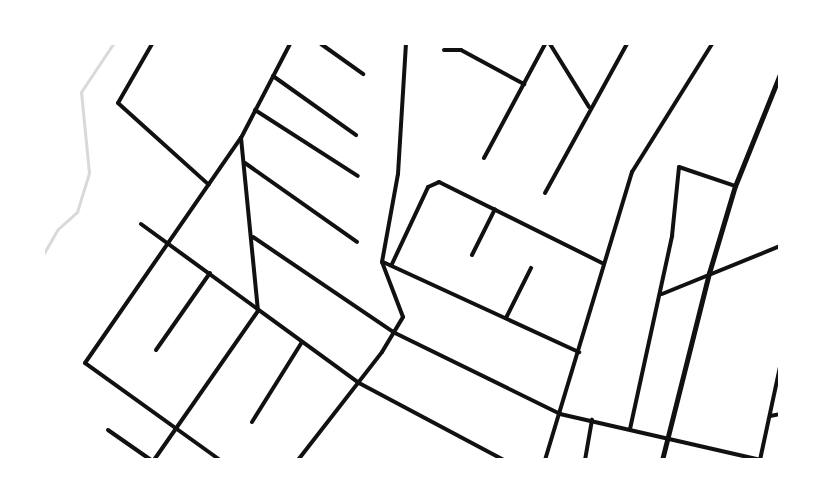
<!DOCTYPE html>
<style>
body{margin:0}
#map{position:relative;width:823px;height:503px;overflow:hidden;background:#fff;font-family:"Titillium Web",sans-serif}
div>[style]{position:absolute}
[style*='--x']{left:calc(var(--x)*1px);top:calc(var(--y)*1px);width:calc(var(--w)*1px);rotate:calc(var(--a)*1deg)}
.stream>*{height:3px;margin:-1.5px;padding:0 1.5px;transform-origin:1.5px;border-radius:1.5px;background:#d9d9d9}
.minor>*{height:4px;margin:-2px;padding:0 2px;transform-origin:2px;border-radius:2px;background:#111}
.tertiary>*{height:5px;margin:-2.5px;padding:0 2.5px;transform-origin:2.5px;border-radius:2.5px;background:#111}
span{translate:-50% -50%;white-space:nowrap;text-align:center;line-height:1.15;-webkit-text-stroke:6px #fff;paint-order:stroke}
.frame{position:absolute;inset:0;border:45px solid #fff;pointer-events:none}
</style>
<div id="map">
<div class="stream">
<div style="--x:44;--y:253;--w:28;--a:-60"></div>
<div style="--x:58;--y:229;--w:25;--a:-42"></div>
<div style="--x:77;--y:212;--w:41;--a:-72.9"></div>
<div style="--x:89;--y:173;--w:81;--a:-95.6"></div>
<div style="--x:81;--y:92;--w:58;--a:-56.3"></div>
</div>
<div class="minor">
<div style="--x:152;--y:44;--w:68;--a:120"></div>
<div style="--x:118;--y:103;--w:122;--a:42"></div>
<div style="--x:321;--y:44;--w:52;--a:35.5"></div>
<div style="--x:550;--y:44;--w:74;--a:58.2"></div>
<div style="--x:444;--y:50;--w:17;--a:0"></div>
<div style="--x:461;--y:50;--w:72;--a:28.4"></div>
<div style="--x:273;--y:76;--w:102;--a:35.4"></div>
<div style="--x:255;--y:110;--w:122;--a:32.7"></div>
<div style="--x:484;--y:158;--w:129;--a:-61.8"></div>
<div style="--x:245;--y:163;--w:137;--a:35.2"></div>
<div style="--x:545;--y:193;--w:170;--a:-61.2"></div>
<div style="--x:141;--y:224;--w:270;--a:36.1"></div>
<div style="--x:359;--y:383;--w:164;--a:28"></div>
<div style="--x:253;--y:237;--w:171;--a:34.1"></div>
<div style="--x:395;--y:333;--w:184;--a:26.1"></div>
<div style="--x:560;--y:414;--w:206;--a:12.9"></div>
<div style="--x:472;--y:255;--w:51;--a:-63.4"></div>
<div style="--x:383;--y:262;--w:216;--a:24.7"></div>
<div style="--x:392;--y:264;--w:85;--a:-64.9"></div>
<div style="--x:428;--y:187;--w:12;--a:-24"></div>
<div style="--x:439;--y:182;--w:182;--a:26.4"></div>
<div style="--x:662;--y:294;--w:127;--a:-22.1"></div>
<div style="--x:506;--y:318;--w:56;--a:-63.4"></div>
<div style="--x:156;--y:350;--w:94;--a:-55"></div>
<div style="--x:770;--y:416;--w:10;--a:-11"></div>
<div style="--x:252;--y:422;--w:94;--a:-58"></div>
<div style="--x:630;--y:429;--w:198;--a:-77.7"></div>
<div style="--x:672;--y:236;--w:69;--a:-84.2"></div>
<div style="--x:679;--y:167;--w:59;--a:18.7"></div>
<div style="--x:108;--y:430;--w:52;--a:34.9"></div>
<div style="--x:154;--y:460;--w:182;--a:-55.1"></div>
<div style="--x:258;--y:311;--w:174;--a:-95.6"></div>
<div style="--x:220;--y:460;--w:166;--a:-144.3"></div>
<div style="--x:85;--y:363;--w:274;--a:-55.3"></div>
<div style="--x:241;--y:138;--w:106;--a:-62.5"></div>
<div style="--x:298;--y:460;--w:137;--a:-52.1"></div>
<div style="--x:382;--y:352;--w:41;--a:-59"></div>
<div style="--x:403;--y:317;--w:59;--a:-110.9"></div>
<div style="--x:382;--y:262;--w:89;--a:-79.7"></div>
<div style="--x:398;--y:174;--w:130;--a:-86.5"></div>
<div style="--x:545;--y:460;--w:301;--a:-73.2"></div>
<div style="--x:632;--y:172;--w:151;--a:-58"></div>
<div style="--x:585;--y:460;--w:41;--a:-80.1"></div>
<div style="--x:760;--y:460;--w:95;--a:-77.9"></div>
</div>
<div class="tertiary">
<div style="--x:662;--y:460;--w:193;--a:-75.9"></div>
<div style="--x:709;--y:273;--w:91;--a:-73.4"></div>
<div style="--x:735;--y:186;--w:121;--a:-68.1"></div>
</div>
<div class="frame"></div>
</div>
